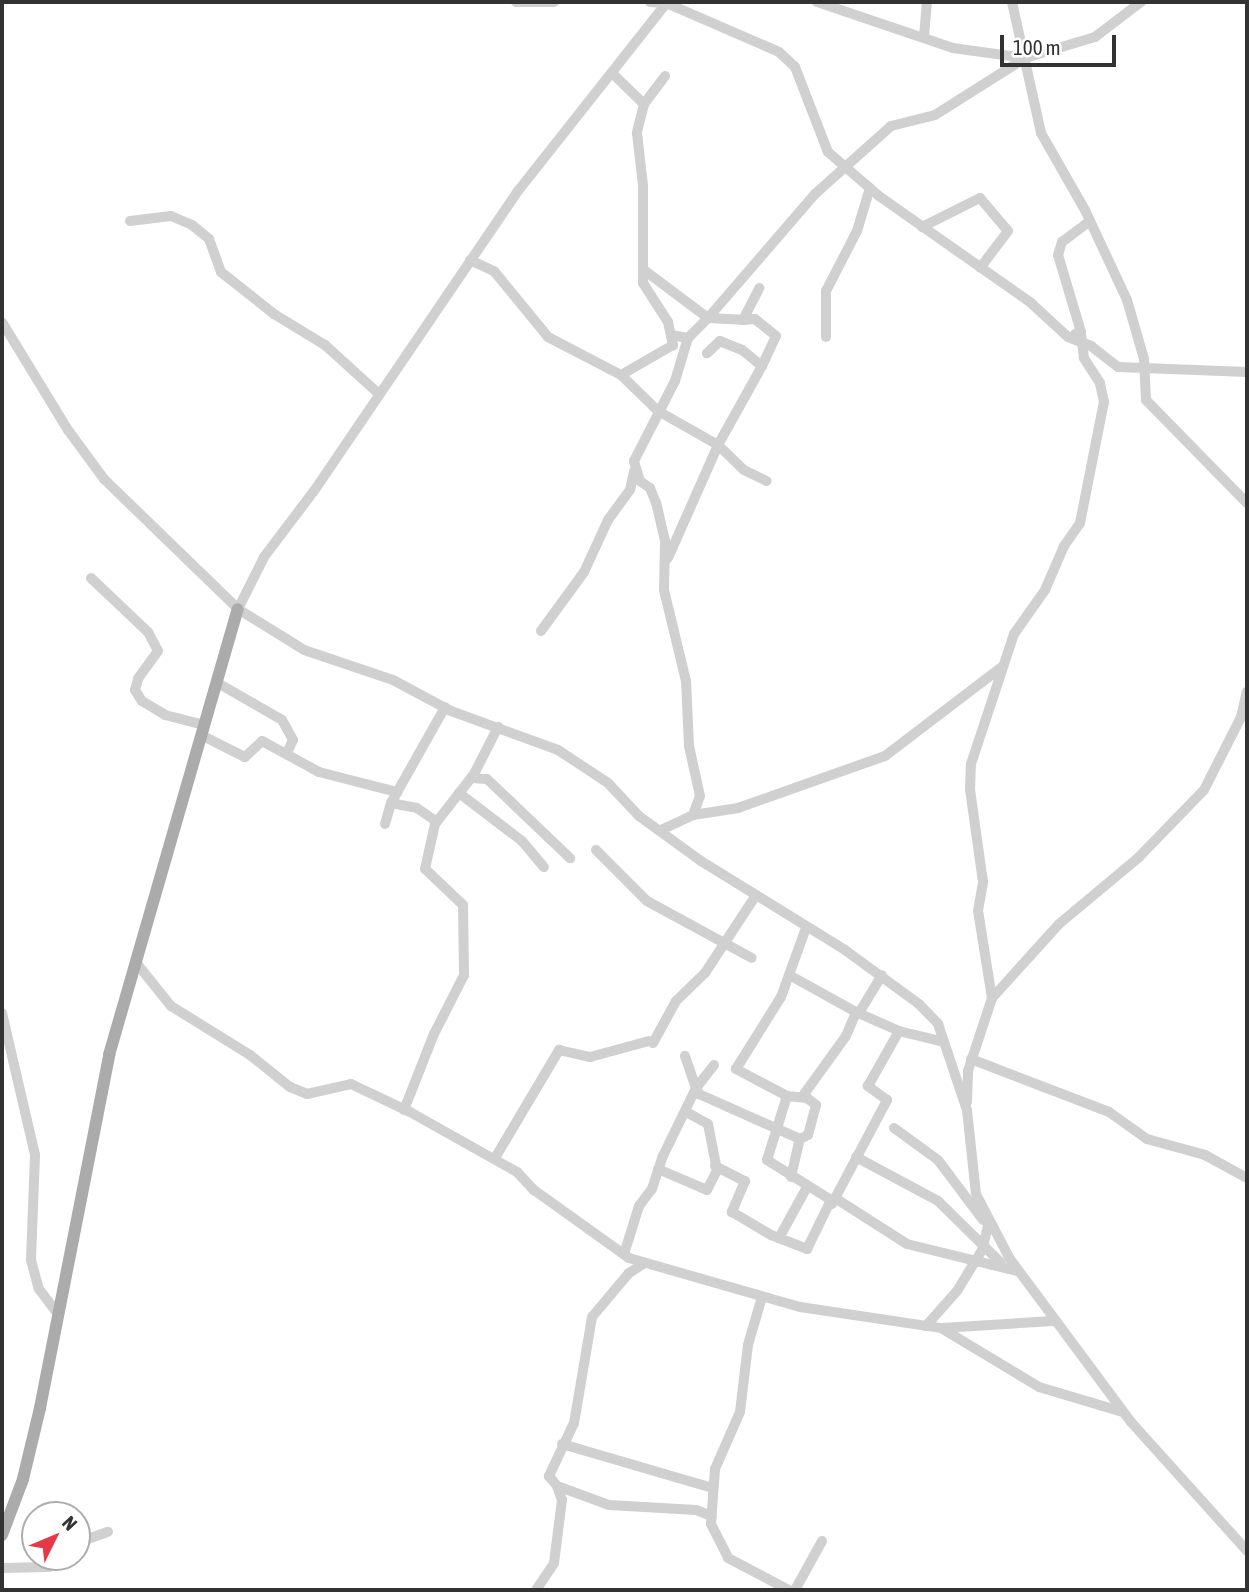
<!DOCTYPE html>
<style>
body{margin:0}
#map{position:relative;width:1249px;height:1592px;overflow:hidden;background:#fff;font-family:"Asap Condensed",sans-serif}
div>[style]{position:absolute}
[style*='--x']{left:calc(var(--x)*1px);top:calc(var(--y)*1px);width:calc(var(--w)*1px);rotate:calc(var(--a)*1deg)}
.minor>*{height:10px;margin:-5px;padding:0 5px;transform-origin:5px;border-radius:5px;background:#d0d0d0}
.major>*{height:12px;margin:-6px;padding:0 6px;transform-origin:6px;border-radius:6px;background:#ababab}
span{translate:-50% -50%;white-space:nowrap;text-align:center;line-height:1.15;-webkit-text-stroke:7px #fff;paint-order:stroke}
.frame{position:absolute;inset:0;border:4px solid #333;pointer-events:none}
.north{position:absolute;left:21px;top:1501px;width:70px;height:70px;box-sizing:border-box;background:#fff;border:2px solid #adadad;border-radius:50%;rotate:47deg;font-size:19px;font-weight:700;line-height:28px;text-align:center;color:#333}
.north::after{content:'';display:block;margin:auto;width:24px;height:32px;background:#e63946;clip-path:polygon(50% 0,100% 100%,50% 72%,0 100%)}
.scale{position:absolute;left:1000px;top:35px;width:116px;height:32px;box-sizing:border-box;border:4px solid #333;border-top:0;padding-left:9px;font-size:21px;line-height:24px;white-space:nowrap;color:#333;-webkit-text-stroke:5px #fff;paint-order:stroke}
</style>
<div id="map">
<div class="minor">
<div style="--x:516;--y:2;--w:38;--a:0"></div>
<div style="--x:650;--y:2;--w:16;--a:4"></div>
<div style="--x:666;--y:3;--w:123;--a:23.4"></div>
<div style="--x:779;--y:52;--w:22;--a:43"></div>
<div style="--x:795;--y:67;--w:91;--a:68.8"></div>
<div style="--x:828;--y:152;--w:67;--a:40.8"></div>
<div style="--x:879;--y:196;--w:186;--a:35.1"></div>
<div style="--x:1031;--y:303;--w:50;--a:42.6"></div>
<div style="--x:1068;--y:337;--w:25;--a:21"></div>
<div style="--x:1091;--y:346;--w:34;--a:38"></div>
<div style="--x:1118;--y:367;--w:129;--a:2.2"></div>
<div style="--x:1012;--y:2;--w:134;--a:77.5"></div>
<div style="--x:1041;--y:133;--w:89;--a:60.3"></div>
<div style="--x:1085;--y:210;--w:99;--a:65"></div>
<div style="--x:1127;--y:300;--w:61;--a:73.9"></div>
<div style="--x:1144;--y:359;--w:41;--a:87.2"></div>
<div style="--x:1146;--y:400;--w:144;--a:45.6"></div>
<div style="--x:924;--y:36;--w:34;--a:-85"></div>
<div style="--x:1025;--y:58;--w:73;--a:-16.7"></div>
<div style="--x:1095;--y:37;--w:58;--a:-37.3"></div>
<div style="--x:612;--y:73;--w:45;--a:44.1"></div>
<div style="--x:644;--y:104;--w:30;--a:104"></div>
<div style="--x:637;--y:133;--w:53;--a:83.5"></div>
<div style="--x:643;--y:186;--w:97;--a:90"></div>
<div style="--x:643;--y:283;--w:46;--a:57.3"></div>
<div style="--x:668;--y:322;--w:24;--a:78"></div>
<div style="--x:673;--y:345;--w:60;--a:150"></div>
<div style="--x:644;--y:104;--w:35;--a:-53"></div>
<div style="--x:130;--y:221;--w:41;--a:-7"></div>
<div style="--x:171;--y:216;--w:23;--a:23"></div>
<div style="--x:192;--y:225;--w:22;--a:39"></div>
<div style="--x:209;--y:239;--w:35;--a:70"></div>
<div style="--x:221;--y:272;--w:68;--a:38.4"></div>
<div style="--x:274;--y:314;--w:60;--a:31.3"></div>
<div style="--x:325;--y:345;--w:72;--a:42.2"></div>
<div style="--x:922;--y:227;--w:65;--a:-26.6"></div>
<div style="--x:980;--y:198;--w:43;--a:49.7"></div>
<div style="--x:1008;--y:231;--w:46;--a:127.1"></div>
<div style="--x:470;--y:260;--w:26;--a:25"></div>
<div style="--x:494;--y:271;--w:85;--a:50.7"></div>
<div style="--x:548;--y:337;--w:82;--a:27.5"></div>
<div style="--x:621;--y:375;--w:52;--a:44.2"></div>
<div style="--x:658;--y:411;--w:69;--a:29.5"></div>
<div style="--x:718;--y:445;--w:36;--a:44"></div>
<div style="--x:744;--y:470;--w:25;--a:26"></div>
<div style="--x:644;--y:270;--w:80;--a:36.9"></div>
<div style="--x:708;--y:318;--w:164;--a:-49.2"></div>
<div style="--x:815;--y:194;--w:102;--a:-41.8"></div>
<div style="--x:891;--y:126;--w:45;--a:-14"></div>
<div style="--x:935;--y:115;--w:107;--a:-32.3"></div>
<div style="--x:1025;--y:58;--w:73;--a:-172.1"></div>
<div style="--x:953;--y:48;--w:144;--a:-161.3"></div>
<div style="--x:743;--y:320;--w:12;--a:-5"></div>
<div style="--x:755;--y:319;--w:27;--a:39"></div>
<div style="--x:776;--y:336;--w:33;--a:115"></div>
<div style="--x:2;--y:322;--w:127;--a:58.6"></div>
<div style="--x:68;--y:430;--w:61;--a:53.7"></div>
<div style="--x:104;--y:479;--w:187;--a:44.1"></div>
<div style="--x:238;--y:609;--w:78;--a:31.8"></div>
<div style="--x:304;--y:650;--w:94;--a:18.6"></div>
<div style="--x:393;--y:680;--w:66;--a:28.1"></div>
<div style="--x:451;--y:711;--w:114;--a:20"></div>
<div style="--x:558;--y:750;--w:60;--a:33.4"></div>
<div style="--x:608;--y:783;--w:45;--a:46.8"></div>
<div style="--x:639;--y:816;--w:77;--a:36"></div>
<div style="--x:701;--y:861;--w:169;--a:31.7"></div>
<div style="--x:845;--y:950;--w:92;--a:36.1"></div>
<div style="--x:919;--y:1004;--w:28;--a:46"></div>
<div style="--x:938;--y:1024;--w:91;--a:71.4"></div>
<div style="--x:967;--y:1110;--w:84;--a:83.9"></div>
<div style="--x:976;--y:1194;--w:73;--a:62.4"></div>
<div style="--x:1010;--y:1259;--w:203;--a:53.4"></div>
<div style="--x:1131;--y:1422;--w:173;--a:48"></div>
<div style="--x:1075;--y:334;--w:6;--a:-18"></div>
<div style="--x:1081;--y:332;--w:80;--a:-106.6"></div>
<div style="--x:1058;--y:255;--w:14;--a:-73"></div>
<div style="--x:1062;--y:242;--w:35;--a:-37"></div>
<div style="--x:671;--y:335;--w:17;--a:10"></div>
<div style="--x:688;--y:338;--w:28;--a:-45"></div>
<div style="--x:708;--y:318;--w:35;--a:3"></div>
<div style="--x:743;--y:320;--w:36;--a:-63"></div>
<div style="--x:826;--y:337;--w:46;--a:-90"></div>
<div style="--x:826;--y:291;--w:68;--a:-62.7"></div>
<div style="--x:857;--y:231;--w:45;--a:-73.2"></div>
<div style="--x:668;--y:558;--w:124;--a:-66.1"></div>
<div style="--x:718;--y:445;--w:90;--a:-60.9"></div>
<div style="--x:762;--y:366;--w:26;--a:-141"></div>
<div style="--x:742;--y:350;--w:24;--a:-158"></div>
<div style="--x:720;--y:341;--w:18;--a:137"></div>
<div style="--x:91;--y:578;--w:79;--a:43.5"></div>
<div style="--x:148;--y:632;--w:21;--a:62"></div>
<div style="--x:158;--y:651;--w:34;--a:126"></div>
<div style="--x:138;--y:679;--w:11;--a:105"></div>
<div style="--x:135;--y:690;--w:13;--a:58"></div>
<div style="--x:142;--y:701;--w:27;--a:31"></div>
<div style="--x:165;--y:715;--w:40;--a:14.4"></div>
<div style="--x:238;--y:609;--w:58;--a:-63.4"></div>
<div style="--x:264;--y:557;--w:83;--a:-52.9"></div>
<div style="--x:314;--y:491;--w:363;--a:-55.8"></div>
<div style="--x:518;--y:191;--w:241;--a:-51.7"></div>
<div style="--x:541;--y:631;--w:73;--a:-53.9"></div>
<div style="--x:584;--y:572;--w:57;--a:-65.2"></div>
<div style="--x:608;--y:520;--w:37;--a:-54"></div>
<div style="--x:630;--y:490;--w:19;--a:-78"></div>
<div style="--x:216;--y:682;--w:76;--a:29.9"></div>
<div style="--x:282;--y:720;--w:23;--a:61"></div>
<div style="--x:293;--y:740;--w:14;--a:115"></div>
<div style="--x:201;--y:735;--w:49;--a:26.6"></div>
<div style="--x:245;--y:757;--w:23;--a:-43"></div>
<div style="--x:262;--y:741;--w:65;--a:28.5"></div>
<div style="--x:319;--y:772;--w:81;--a:14.4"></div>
<div style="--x:471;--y:778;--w:16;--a:4"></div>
<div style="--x:487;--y:779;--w:115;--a:43.6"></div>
<div style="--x:459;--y:793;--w:79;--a:37.3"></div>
<div style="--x:522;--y:841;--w:34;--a:50"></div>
<div style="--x:391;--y:803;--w:26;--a:11"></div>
<div style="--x:417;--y:808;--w:24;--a:35"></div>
<div style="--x:693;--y:815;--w:46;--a:-8.8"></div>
<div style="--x:738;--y:808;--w:156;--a:-19.5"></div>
<div style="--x:885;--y:756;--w:148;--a:-37.3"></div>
<div style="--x:385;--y:824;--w:22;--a:-74"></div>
<div style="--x:391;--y:803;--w:110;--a:-60.6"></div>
<div style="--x:661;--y:830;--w:35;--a:-25"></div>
<div style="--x:693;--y:815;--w:20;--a:-70"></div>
<div style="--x:700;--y:796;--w:51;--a:-102.4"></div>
<div style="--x:689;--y:746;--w:65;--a:-92.6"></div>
<div style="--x:686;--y:681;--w:94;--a:-103.6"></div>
<div style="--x:664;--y:590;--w:49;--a:-88.8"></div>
<div style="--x:665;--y:541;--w:39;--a:-103"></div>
<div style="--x:656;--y:503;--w:16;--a:-112"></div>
<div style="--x:650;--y:488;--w:12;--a:-145"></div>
<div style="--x:640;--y:481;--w:21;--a:-107"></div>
<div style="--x:634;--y:461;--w:90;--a:-62.9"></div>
<div style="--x:675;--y:381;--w:45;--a:-73.2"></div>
<div style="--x:596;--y:850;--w:72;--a:45"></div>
<div style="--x:647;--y:901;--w:119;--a:28.5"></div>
<div style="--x:138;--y:965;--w:53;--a:51.2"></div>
<div style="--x:171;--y:1006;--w:93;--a:31.8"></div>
<div style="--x:250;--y:1055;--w:51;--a:38.7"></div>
<div style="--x:290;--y:1087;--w:18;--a:22"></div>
<div style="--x:307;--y:1094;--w:45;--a:-12.8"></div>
<div style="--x:351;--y:1084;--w:65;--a:25.4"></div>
<div style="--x:410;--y:1112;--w:123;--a:29.3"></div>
<div style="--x:517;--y:1172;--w:25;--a:47"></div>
<div style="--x:534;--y:1190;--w:117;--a:35.6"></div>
<div style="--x:629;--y:1258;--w:178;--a:16"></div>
<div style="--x:800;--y:1307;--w:143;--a:8.5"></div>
<div style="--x:941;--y:1328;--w:114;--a:31"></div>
<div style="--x:1039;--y:1387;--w:88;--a:16.6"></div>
<div style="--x:791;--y:976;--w:74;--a:29"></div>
<div style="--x:992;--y:998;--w:88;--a:-99.1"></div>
<div style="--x:978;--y:911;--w:29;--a:-80"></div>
<div style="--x:983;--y:882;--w:93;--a:-98"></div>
<div style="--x:970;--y:790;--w:26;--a:-88"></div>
<div style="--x:971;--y:764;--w:137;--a:-71.7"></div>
<div style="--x:1014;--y:634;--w:54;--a:-54.8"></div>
<div style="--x:1045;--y:590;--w:48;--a:-66.6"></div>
<div style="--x:1064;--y:546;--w:28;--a:-55"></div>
<div style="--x:1080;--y:523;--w:123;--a:-78.8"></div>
<div style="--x:1104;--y:402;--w:19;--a:-102"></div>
<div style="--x:1100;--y:383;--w:30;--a:-123"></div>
<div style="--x:1084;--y:358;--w:26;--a:-97"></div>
<div style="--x:2;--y:1013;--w:146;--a:76.9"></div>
<div style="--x:35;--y:1155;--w:105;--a:92.2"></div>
<div style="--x:31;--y:1260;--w:30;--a:75"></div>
<div style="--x:39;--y:1289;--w:31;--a:53"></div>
<div style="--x:859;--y:1013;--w:44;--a:-58.8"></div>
<div style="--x:653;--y:1043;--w:48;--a:-61.3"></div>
<div style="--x:676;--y:1001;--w:40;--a:-44"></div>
<div style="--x:705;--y:973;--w:93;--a:-56.8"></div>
<div style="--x:971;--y:1059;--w:148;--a:21"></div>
<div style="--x:1109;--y:1112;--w:47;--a:35.4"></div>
<div style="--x:1147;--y:1139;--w:60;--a:15.4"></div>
<div style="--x:1205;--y:1155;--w:48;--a:28.7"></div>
<div style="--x:714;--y:1065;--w:29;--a:128"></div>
<div style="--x:696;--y:1088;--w:7;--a:63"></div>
<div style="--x:699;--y:1094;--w:111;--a:24"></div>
<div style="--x:800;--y:1139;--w:9;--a:-27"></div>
<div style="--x:808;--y:1135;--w:31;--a:-75"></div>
<div style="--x:816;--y:1105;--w:11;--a:-142"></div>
<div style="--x:807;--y:1098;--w:20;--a:-174"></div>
<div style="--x:802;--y:1097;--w:75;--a:-54.2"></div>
<div style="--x:846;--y:1036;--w:26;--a:-67"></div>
<div style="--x:856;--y:1012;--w:47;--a:23.8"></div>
<div style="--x:967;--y:1102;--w:31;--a:-88"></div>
<div style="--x:968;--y:1071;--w:77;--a:-71.8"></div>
<div style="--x:992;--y:998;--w:100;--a:-47.8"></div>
<div style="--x:1059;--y:924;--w:104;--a:-39.9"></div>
<div style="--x:1139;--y:857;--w:93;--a:-45.9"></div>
<div style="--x:1204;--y:790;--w:82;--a:-63.1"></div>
<div style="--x:1241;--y:717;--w:26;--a:-77"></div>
<div style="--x:404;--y:1110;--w:82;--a:-68.5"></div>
<div style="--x:434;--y:1034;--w:66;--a:-63"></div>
<div style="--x:464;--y:975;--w:70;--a:-90.8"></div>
<div style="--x:463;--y:905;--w:52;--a:-136.5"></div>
<div style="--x:425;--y:869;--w:46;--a:-77.5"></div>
<div style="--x:435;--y:824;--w:63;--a:-52"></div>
<div style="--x:474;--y:774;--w:53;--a:-62.9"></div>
<div style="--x:894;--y:1128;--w:54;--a:36"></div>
<div style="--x:938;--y:1160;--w:75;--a:53.1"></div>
<div style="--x:856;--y:1157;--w:93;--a:28.2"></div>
<div style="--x:938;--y:1201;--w:88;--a:44.5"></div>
<div style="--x:495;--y:1158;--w:126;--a:-59.3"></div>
<div style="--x:559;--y:1050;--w:32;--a:13"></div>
<div style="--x:590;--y:1057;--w:61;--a:-15.2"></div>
<div style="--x:715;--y:1166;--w:34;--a:27"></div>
<div style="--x:745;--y:1181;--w:34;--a:113"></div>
<div style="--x:732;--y:1212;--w:45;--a:30.5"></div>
<div style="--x:771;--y:1235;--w:39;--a:21"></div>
<div style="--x:807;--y:1249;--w:55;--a:-63.9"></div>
<div style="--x:831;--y:1200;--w:75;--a:-148"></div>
<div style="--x:767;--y:1160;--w:67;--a:-72.6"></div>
<div style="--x:787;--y:1096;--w:58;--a:-152.1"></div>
<div style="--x:736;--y:1069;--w:85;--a:-58"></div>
<div style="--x:781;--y:997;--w:73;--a:-70.1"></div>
<div style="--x:658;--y:1169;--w:53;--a:23.2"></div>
<div style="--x:707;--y:1190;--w:22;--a:-63"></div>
<div style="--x:717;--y:1170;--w:47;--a:-101.1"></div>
<div style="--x:708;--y:1124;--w:26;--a:-151"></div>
<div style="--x:791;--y:1177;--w:39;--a:-77"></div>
<div style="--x:835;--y:1198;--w:85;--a:32.6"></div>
<div style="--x:907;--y:1244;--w:113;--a:13.8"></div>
<div style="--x:832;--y:1204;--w:118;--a:-62.1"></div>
<div style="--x:887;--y:1100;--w:24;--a:-144"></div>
<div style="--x:868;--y:1086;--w:63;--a:-60.6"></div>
<div style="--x:899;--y:1031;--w:46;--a:13.7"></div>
<div style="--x:779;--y:1238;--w:58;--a:-61.2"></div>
<div style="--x:624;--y:1254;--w:50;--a:-72.6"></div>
<div style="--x:639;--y:1206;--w:21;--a:-53"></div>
<div style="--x:652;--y:1189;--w:33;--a:-72"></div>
<div style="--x:662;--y:1158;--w:78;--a:-64.1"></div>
<div style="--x:696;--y:1088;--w:34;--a:-109"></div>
<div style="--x:643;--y:1264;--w:17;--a:147"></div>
<div style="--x:629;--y:1273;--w:57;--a:130.1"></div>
<div style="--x:592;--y:1317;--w:108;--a:99.6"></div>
<div style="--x:574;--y:1423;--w:59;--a:115.3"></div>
<div style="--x:549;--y:1476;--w:13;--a:51"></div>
<div style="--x:557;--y:1486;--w:55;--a:20.1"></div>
<div style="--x:609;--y:1505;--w:87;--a:3.3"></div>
<div style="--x:696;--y:1510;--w:17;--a:21"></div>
<div style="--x:762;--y:1297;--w:50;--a:106.3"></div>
<div style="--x:748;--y:1345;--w:67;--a:96.8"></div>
<div style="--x:740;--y:1412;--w:62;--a:113.7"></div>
<div style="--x:715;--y:1469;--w:55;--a:94.2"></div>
<div style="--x:711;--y:1524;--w:38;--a:63"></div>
<div style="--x:728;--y:1558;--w:69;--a:27.7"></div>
<div style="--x:926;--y:1326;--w:47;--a:-48.5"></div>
<div style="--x:957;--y:1291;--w:48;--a:-58.6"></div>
<div style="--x:982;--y:1250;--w:30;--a:-76"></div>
<div style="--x:942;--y:1328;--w:111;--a:-3.6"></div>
<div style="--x:562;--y:1444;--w:156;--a:16.3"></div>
<div style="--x:77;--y:1543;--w:33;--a:-20"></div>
<div style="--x:2;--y:1568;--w:47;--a:-1.2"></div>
<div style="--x:49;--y:1567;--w:20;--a:-30"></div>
<div style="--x:536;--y:1590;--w:32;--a:-56"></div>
<div style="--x:554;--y:1563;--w:64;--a:-82.8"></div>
<div style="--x:562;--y:1500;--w:15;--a:-110"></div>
<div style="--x:795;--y:1590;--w:56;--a:-61.1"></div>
</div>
<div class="major">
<div style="--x:2;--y:1535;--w:60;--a:-69.4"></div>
<div style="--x:23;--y:1479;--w:73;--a:-76.5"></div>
<div style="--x:40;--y:1408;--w:360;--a:-78.9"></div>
<div style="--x:109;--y:1055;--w:464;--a:-73.9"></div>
</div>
<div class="frame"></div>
<div class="north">N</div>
<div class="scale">100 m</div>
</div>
